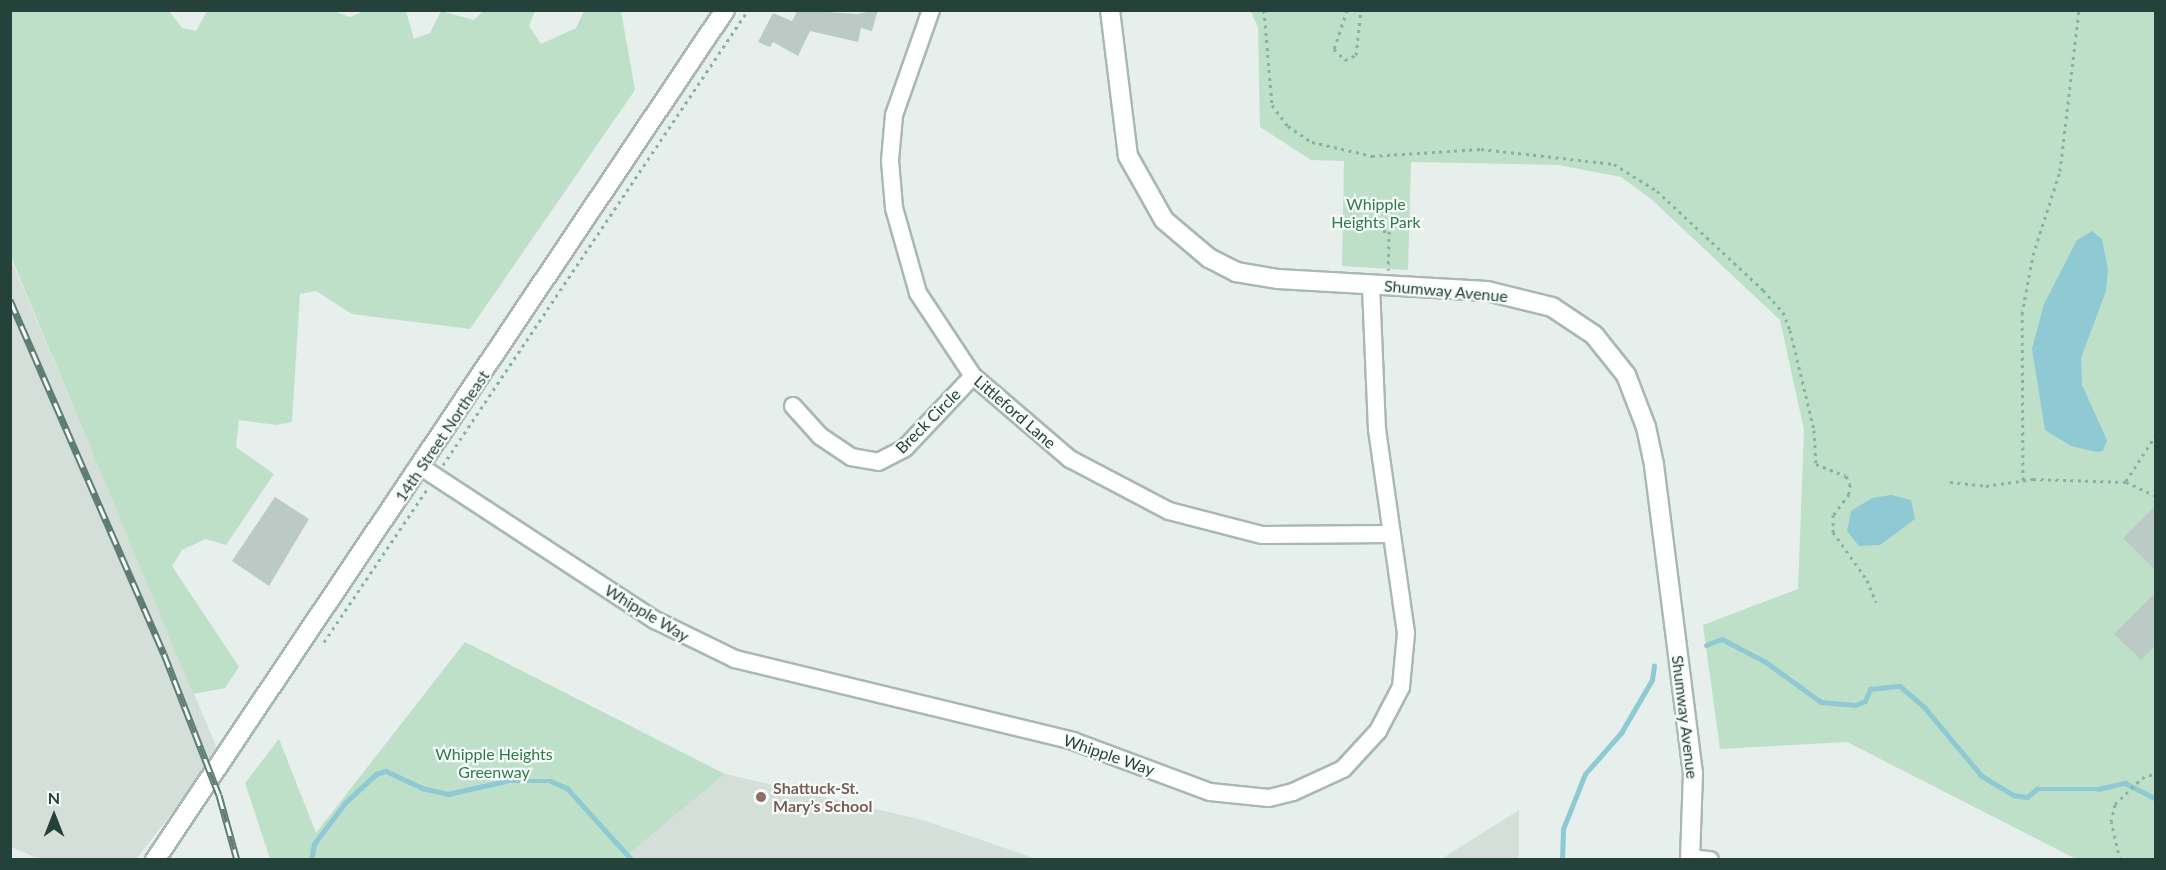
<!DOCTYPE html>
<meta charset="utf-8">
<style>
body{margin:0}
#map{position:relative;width:2166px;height:870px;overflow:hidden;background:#e6efeb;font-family:Lato,sans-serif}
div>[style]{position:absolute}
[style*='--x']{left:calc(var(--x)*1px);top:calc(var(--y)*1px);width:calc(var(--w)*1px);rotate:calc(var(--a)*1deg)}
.built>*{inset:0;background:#d4dfda}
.green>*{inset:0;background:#bfe0c8}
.water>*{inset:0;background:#8ec9d4}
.stream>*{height:4.5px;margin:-2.25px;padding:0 2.25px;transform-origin:2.25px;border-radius:2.25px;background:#8ec9d4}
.building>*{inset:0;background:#bbcac4}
.path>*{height:3px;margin-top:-1.5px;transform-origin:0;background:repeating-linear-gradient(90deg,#86b3a5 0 3px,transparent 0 7.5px)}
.roads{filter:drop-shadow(2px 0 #a8b8b2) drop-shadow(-2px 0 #a8b8b2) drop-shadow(0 2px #a8b8b2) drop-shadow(0 -2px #a8b8b2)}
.minor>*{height:16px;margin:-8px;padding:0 8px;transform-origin:8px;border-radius:8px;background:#fff}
.tertiary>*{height:18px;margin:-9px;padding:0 9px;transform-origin:9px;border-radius:9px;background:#fff}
.rail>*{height:7px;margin-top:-3.5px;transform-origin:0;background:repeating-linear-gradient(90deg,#f7fbf9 0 14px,#5f7d75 0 28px);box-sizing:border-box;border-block:2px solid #5f7d75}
.dots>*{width:16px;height:16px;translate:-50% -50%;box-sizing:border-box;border:3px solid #f7fbf9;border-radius:50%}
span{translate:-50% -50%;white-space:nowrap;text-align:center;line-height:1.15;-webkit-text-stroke:4.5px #f7fbf9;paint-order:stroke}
.park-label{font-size:16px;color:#2d7a4b}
.street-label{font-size:16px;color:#24423a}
.education-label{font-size:16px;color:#785e54;font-weight:700}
.left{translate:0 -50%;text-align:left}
.frame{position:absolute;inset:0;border:12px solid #24423a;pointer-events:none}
.north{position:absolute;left:24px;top:786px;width:60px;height:60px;-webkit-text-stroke:4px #f7fbf9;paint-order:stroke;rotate:0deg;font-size:16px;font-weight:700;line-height:24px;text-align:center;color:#24423a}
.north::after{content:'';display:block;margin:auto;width:21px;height:27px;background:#24423a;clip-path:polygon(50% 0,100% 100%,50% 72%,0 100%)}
</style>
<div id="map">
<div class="built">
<div style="clip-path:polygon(10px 257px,219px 753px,136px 859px,39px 859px,11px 847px)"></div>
<div style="clip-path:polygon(725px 774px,923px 820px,1037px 859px,623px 859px)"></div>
<div style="clip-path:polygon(1519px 810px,1519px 859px,1441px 859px)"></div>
</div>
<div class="green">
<div style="clip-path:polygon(334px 11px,350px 17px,364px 11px,406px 11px,414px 39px,430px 33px,441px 11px,474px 20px,483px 11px,535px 11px,529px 26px,541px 44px,576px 28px,584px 11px,621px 11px,635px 90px,470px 329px,352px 314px,316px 291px,300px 294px,292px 422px,276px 425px,239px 420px,236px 447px,274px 474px,226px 545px,205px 539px,182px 550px,172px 566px,239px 667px,225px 688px,193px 694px,11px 257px,11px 11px,169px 11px,182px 28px,196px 31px,207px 11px)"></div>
<div style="clip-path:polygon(1251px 11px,2155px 11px,2155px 859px,2076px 859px,1847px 742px,1720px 749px,1703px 625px,1798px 589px,1804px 430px,1780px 320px,1651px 199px,1621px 177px,1558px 165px,1411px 162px,1408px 270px,1342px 266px,1344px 161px,1311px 160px,1260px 127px,1258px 28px)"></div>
<div style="clip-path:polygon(465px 642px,725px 774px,623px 859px,270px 859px,245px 783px,279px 739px,316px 833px)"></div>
</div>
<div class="water">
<div style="clip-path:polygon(2092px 231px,2102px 239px,2108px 269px,2106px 291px,2081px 358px,2082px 385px,2107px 440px,2103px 451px,2096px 452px,2071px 446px,2045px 430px,2032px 349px,2044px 304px,2077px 240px)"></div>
<div style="clip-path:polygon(1891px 495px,1911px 500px,1915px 519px,1880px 545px,1859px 546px,1847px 531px,1851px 511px,1872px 498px)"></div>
</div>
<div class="stream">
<div style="--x:1706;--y:645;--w:17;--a:-21"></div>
<div style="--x:1722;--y:639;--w:50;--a:27.6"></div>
<div style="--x:1766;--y:662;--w:68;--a:36"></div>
<div style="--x:1821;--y:702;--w:35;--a:5"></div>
<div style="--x:1856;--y:705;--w:10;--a:-24"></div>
<div style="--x:1865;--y:701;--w:13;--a:-67"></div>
<div style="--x:1870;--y:689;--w:30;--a:-6"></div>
<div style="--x:1900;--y:686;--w:35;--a:41"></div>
<div style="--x:1926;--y:709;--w:87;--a:50.1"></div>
<div style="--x:1982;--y:776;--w:37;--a:31"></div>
<div style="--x:2014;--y:795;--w:13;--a:9"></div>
<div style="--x:2027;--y:797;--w:13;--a:-39"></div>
<div style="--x:2037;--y:789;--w:61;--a:0"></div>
<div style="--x:2098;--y:789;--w:28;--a:-13"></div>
<div style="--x:2125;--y:783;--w:35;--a:27"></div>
<div style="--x:311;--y:860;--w:16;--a:-79"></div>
<div style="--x:314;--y:844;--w:51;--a:-52.9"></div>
<div style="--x:345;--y:803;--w:42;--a:-43.1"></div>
<div style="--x:376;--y:774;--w:10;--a:-17"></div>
<div style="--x:386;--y:771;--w:40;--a:25"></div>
<div style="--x:422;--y:788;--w:27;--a:13"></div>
<div style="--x:448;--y:794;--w:59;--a:-12.6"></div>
<div style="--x:506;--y:781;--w:45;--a:0"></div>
<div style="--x:551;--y:781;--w:17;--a:24"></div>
<div style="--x:567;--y:788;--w:97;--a:47.9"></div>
<div style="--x:1562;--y:860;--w:31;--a:-88"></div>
<div style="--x:1563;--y:829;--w:59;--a:-68.2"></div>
<div style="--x:1585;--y:774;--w:55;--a:-48.7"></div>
<div style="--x:1621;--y:733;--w:61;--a:-59.7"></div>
<div style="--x:1652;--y:680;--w:14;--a:-82"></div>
</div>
<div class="building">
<div style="clip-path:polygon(798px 10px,857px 14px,878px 10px,872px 31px,861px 28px,858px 42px,810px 31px,798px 56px,773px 42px,770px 47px,758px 42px,773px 13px,792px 21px)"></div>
<div style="clip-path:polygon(275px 497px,309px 519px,269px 586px,232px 561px)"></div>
<div style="clip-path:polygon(2156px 505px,2156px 571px,2123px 538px)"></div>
<div style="clip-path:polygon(2156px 592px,2156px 645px,2141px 660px,2114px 634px)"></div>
</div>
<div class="path">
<div style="--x:1264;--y:10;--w:95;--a:85.2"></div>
<div style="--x:1272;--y:105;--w:26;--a:53"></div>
<div style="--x:1288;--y:126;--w:29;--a:34"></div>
<div style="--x:1312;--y:142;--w:62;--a:13.1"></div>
<div style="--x:1372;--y:156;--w:109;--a:-3.7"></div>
<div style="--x:1481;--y:149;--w:134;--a:6.4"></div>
<div style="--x:1614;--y:164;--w:51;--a:32.1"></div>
<div style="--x:1657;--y:191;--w:145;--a:43"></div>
<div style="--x:1763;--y:290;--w:30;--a:48"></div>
<div style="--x:1783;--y:312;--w:19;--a:69"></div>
<div style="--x:1790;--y:330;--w:103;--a:76.5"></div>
<div style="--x:1814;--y:430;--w:34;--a:87"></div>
<div style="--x:1816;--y:464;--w:32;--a:22"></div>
<div style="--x:1846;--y:476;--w:9;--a:63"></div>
<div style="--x:1850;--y:484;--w:10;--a:96"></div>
<div style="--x:1849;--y:494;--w:26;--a:127"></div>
<div style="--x:1833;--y:515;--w:17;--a:90"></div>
<div style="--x:1833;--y:532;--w:59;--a:54.7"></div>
<div style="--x:1867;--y:580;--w:24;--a:68"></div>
<div style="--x:1347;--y:10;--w:41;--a:108.4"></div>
<div style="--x:1334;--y:49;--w:16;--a:45"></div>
<div style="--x:1345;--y:60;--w:12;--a:-24"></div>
<div style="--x:1356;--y:55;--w:45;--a:-83.7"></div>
<div style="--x:1383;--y:231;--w:6;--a:0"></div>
<div style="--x:1389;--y:231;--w:39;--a:91"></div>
<div style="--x:443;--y:465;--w:548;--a:-56.16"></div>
<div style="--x:2023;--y:480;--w:166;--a:-90.3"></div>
<div style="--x:2022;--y:314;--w:60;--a:-79.4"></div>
<div style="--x:2033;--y:255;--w:88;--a:-72.2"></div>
<div style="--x:2060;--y:171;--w:162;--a:-83.3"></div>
<div style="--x:2126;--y:481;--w:55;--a:-56.9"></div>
<div style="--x:1950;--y:482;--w:36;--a:6"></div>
<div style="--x:1986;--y:486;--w:48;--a:-8.5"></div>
<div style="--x:2033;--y:479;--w:93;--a:1.8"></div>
<div style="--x:2126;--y:482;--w:33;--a:25"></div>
<div style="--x:324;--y:642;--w:186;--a:-56"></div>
<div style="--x:2120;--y:860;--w:39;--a:-103"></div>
<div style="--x:2111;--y:822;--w:18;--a:-77"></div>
<div style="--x:2115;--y:804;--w:37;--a:-44"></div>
<div style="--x:2142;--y:778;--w:15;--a:-20"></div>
</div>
<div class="roads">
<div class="minor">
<div style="--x:931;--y:10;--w:111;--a:109.4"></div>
<div style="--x:894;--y:115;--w:46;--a:95"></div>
<div style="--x:890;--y:161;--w:47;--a:85.1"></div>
<div style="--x:894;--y:208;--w:88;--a:74.2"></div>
<div style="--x:918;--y:293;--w:100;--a:56.5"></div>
<div style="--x:973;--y:376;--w:128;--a:40.6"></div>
<div style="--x:1070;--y:459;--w:112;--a:27.7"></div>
<div style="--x:1169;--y:511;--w:96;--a:14.5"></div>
<div style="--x:1262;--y:535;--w:130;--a:-0.4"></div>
<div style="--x:793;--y:406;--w:40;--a:48"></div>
<div style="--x:820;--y:436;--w:37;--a:34"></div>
<div style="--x:851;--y:457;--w:27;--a:10"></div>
<div style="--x:878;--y:462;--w:30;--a:-27"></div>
<div style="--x:905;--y:448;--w:99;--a:-46.6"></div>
<div style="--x:421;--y:467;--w:280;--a:33.2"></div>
<div style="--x:655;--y:620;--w:89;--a:26"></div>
<div style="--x:735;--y:659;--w:348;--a:13.6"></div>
<div style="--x:1073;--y:741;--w:146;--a:20.4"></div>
<div style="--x:1210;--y:792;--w:59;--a:5.8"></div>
<div style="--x:1269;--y:798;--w:25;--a:-14"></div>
<div style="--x:1293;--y:792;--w:55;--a:-24.7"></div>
<div style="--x:1343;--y:769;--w:52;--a:-47.4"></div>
<div style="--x:1378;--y:731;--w:50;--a:-62.4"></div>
<div style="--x:1401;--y:687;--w:54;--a:-84.7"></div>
<div style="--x:1406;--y:633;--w:205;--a:-98.1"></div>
<div style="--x:1377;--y:430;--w:146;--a:-92.4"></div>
<div style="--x:1690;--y:858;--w:20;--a:6"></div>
</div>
<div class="tertiary">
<div style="--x:1110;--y:10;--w:147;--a:83"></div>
<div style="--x:1128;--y:156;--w:73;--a:60.6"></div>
<div style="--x:1164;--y:220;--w:59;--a:40.2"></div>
<div style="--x:1209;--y:258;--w:30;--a:27"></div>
<div style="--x:1236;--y:272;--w:43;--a:9.5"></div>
<div style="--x:1278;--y:279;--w:209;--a:3.3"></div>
<div style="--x:1487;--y:291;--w:67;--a:13.8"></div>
<div style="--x:1552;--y:307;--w:50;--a:33.7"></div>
<div style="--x:1594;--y:335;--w:51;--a:51.3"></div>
<div style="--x:1626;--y:375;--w:56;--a:69"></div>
<div style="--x:1646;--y:427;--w:39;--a:78"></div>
<div style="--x:1654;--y:465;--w:310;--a:82.8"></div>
<div style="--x:1693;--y:773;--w:87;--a:92"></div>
<div style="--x:155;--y:860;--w:1023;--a:-56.15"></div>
</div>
</div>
<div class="rail">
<div style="--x:10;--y:300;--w:386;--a:66.5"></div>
<div style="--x:164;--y:654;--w:151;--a:68.7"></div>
<div style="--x:219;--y:795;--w:67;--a:74.5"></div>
</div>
<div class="dots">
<div style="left:761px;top:797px;background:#8d6e63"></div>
</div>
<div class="park-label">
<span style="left:1376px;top:213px">Whipple<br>Heights Park</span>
<span style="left:494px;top:763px">Whipple Heights<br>Greenway</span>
</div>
<div class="street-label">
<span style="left:1446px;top:291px;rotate:5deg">Shumway Avenue</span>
<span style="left:1015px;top:412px;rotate:41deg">Littleford Lane</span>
<span style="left:928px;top:421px;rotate:-45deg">Breck Circle</span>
<span style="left:442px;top:436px;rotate:-56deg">14th Street Northeast</span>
<span style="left:647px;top:613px;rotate:31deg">Whipple Way</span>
<span style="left:1685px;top:717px;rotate:83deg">Shumway Avenue</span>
<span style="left:1109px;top:755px;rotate:19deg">Whipple Way</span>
</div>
<div class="education-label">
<span class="left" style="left:773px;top:797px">Shattuck-St.<br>Mary’s School</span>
</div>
<div class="frame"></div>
<div class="north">N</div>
</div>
